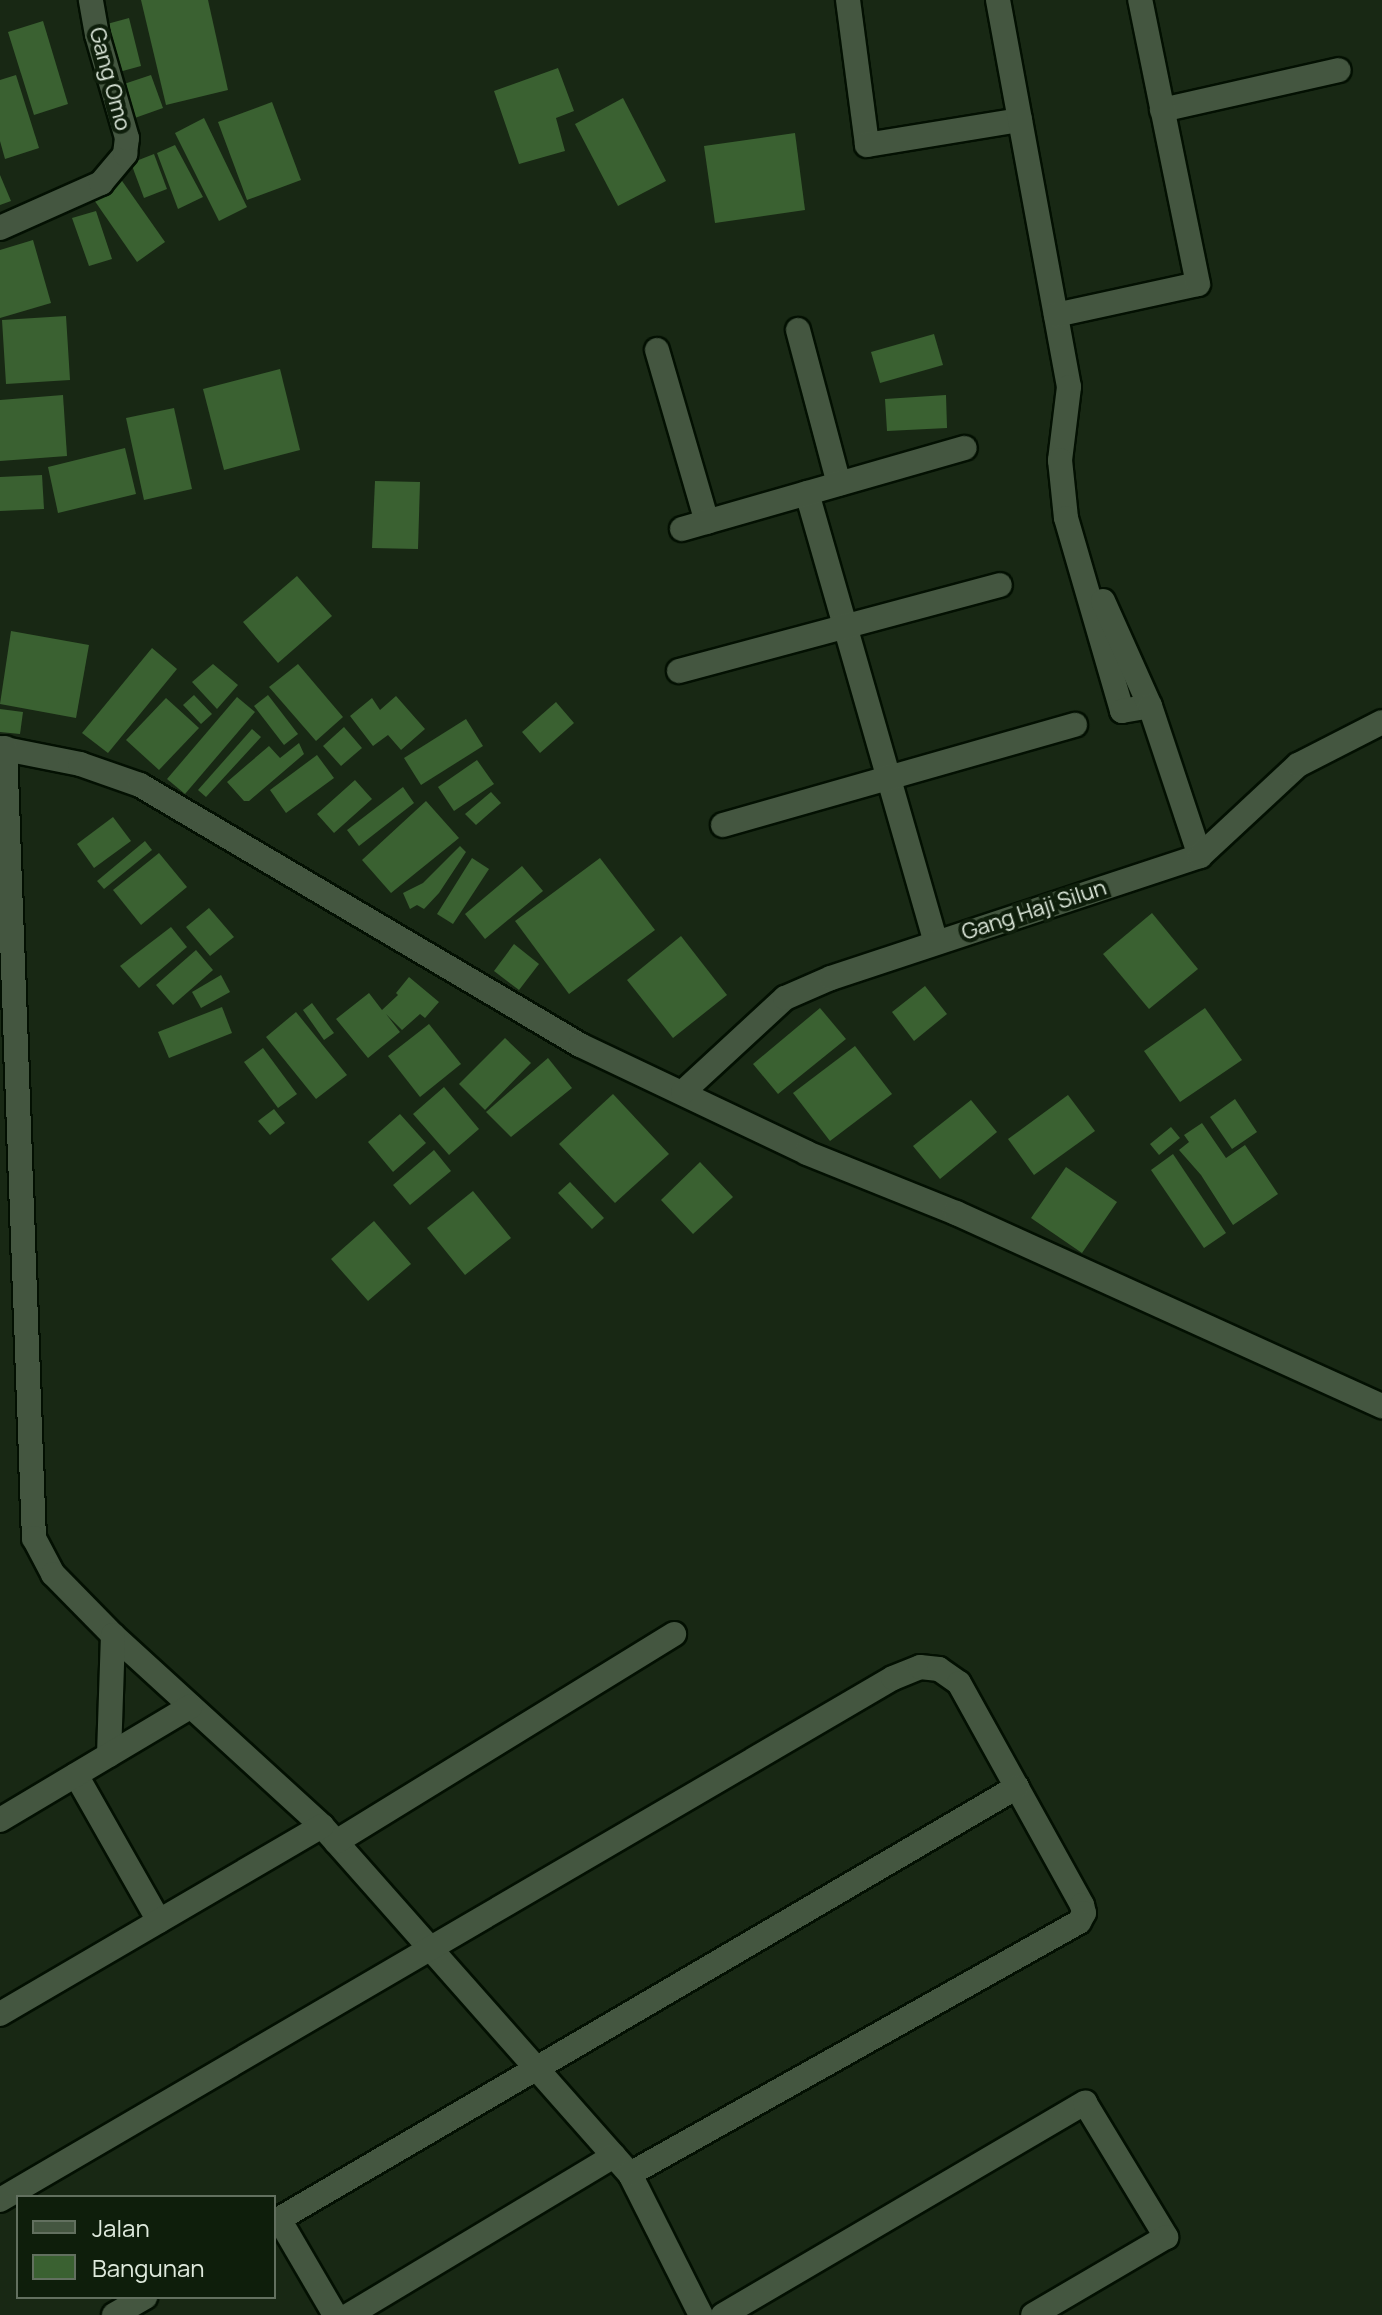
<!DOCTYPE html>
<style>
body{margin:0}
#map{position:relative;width:1382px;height:2315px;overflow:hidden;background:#182814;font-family:Manrope,sans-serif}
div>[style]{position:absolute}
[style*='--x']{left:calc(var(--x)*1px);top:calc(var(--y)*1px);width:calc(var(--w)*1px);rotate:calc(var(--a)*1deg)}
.building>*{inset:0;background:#3a6131}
.roads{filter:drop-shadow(2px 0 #031002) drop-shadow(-2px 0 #031002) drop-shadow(0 2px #031002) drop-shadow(0 -2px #031002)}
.minor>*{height:24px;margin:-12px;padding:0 12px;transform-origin:12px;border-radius:12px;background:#445640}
span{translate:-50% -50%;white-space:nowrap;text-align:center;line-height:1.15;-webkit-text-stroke:8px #0e1e0b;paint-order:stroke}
.street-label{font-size:22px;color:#dfeadd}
.legend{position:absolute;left:16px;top:2195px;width:260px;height:104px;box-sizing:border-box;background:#0e1e0b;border:2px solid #62705f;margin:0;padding:10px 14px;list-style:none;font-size:24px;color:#dfeadd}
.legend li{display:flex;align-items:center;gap:16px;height:40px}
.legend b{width:40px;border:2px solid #62705f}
</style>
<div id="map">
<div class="building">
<div style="clip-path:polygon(141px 0,208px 0,228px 90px,166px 105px)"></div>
<div style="clip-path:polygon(129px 18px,141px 66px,119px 72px,107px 24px)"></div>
<div style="clip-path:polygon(43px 21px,68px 104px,34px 115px,8px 32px)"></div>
<div style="clip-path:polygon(558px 68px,574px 111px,556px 118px,565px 151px,519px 164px,494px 91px)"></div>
<div style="clip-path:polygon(16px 75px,39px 148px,5px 159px,0 141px,0 80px)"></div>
<div style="clip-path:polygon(151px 75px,163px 108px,132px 119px,121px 85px)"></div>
<div style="clip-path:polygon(623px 98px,666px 181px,618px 206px,575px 124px)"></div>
<div style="clip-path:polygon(272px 102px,301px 180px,247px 200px,218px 122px)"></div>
<div style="clip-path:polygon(204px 118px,247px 207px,219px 221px,175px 133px)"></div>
<div style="clip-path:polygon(795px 133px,805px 210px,715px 223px,704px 146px)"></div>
<div style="clip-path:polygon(175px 145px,203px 197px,178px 209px,157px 153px)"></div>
<div style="clip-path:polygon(154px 154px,167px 189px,144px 198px,131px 163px)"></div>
<div style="clip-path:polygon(0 175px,11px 201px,0 205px)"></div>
<div style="clip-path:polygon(120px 178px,165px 242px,137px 262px,92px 197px)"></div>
<div style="clip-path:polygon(96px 211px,112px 259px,89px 266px,72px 218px)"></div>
<div style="clip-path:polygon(33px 240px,51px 303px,0 318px,0 250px)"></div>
<div style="clip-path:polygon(66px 316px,70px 380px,6px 384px,2px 320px)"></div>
<div style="clip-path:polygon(934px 334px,943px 365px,880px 383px,871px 352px)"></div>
<div style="clip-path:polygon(280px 369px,300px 450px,224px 470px,203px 389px)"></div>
<div style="clip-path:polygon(63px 395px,67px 456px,0 461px,0 400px)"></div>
<div style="clip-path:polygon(946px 395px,947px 428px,887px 431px,885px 399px)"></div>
<div style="clip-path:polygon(174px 408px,192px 489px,144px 500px,126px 418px)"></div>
<div style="clip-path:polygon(125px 448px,136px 494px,58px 513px,48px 467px)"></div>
<div style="clip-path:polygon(42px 475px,44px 509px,0 511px,0 477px)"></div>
<div style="clip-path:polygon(375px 481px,420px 482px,418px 549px,372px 548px)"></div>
<div style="clip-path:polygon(297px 576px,332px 616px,278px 663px,243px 622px)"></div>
<div style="clip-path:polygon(11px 631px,89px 645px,76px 718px,0 704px)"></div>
<div style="clip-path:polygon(152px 648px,177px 669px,108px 753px,82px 733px)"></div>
<div style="clip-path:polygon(213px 664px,238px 685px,217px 709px,192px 682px)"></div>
<div style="clip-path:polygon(298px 664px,343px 717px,316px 741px,269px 687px)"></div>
<div style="clip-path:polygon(194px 695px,212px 714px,201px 724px,183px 705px)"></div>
<div style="clip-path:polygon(268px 695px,298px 734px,284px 745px,254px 706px)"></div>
<div style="clip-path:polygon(396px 696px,425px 729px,401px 750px,388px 735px,373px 746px,350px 716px,372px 698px,380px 710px)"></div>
<div style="clip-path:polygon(237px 697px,255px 712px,185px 794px,167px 779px)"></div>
<div style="clip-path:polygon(166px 698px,199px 728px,159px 770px,126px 740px)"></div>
<div style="clip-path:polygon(556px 702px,574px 723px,540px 753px,522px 732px)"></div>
<div style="clip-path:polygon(0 709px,23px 712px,20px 734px,0 732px)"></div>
<div style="clip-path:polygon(466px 719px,483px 746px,421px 785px,404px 758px)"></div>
<div style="clip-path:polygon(344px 727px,362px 748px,341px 766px,323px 746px)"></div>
<div style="clip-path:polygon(252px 729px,261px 737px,206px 797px,198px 790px)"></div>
<div style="clip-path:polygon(299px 743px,304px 754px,249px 801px,244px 801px,227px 782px,269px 746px,280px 758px)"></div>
<div style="clip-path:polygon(317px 755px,334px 778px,286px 813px,270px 790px)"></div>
<div style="clip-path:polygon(477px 760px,494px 784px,454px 811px,438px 787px)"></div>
<div style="clip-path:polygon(355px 780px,372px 799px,334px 833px,317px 814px)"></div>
<div style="clip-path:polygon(403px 787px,414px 803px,359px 846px,347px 830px)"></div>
<div style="clip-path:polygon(491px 792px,501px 803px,476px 825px,465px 814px)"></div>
<div style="clip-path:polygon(426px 801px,459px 838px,391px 893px,362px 860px)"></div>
<div style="clip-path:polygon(113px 817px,131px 841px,94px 868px,77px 844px)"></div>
<div style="clip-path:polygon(145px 841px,152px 850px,104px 889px,97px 881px)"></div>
<div style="clip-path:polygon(460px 846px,466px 852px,439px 893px,424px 909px,417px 905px,410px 909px,403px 893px,423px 883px)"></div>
<div style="clip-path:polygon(159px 853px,187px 887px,141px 925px,113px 890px)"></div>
<div style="clip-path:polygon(472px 858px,489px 869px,453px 924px,437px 914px)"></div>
<div style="clip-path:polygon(600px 858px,655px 930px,569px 994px,515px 921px)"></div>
<div style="clip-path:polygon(522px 866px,543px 891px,485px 939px,465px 914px)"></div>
<div style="clip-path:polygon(209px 908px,234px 937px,210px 956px,186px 927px)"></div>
<div style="clip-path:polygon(1152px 913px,1198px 969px,1149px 1009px,1103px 954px)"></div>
<div style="clip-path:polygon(171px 927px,187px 947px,139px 988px,120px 966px)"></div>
<div style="clip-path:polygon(681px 936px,727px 995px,673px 1038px,627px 980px)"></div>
<div style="clip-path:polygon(514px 944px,539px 964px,519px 990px,494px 971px)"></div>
<div style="clip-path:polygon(196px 950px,213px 970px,173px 1005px,156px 985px)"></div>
<div style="clip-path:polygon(221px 975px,230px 992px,201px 1008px,192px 992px)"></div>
<div style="clip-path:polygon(409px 977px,439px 1002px,425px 1018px,420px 1014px,402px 1030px,386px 1014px,400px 1032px,368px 1058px,336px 1019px,369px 993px,382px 1010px,398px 995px,396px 993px)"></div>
<div style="clip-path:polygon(925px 986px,947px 1014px,914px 1041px,892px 1012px)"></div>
<div style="clip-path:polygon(312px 1003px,334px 1033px,324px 1040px,303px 1010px)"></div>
<div style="clip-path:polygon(222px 1007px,232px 1033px,169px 1058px,158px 1032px)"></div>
<div style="clip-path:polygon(820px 1008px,846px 1039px,778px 1094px,753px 1064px)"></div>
<div style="clip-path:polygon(1205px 1008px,1242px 1060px,1180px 1102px,1144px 1051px)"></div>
<div style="clip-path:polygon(296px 1012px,347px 1075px,316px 1099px,266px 1037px)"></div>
<div style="clip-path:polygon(429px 1024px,461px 1064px,420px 1097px,388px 1056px)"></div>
<div style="clip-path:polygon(505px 1038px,531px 1063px,485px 1110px,459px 1084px)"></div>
<div style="clip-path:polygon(855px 1046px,892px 1094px,830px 1141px,793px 1093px)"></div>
<div style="clip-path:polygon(263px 1048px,297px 1094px,278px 1108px,244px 1062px)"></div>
<div style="clip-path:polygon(548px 1058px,572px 1088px,511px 1137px,486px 1112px)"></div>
<div style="clip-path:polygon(444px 1087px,479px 1129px,449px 1155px,413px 1114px)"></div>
<div style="clip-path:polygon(613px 1094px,669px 1154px,615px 1203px,559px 1144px)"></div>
<div style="clip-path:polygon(1068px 1095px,1095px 1131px,1034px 1175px,1008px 1139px)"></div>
<div style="clip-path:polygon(1235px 1099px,1257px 1132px,1232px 1149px,1210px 1117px)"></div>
<div style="clip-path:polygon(971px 1100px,997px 1132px,940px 1179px,913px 1146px)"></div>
<div style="clip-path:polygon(274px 1109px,285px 1123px,270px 1135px,258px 1121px)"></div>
<div style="clip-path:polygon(400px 1114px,426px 1143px,393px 1172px,368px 1142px)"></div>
<div style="clip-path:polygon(1202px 1123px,1226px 1158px,1245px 1145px,1278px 1194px,1233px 1225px,1201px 1175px,1179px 1150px,1189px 1142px,1184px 1135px)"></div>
<div style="clip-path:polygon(1171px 1127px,1180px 1138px,1159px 1155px,1150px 1144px)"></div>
<div style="clip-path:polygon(434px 1150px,451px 1171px,410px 1205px,393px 1185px)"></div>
<div style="clip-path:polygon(1173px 1154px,1226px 1233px,1204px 1248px,1151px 1170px)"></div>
<div style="clip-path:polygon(700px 1162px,733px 1197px,693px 1234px,661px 1200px)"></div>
<div style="clip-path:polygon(1066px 1167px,1117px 1202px,1082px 1253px,1031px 1218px)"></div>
<div style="clip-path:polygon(570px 1182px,604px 1218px,592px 1229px,558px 1193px)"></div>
<div style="clip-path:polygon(473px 1191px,511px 1238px,465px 1275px,427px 1228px)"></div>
<div style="clip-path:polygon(374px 1221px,411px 1264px,368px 1301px,331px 1259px)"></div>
</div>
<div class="roads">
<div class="minor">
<div style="--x:848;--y:0;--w:146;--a:82.5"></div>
<div style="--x:867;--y:145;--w:155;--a:-9.3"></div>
<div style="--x:998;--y:0;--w:393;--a:79.6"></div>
<div style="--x:1069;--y:387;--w:74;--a:97"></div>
<div style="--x:1060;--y:460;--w:58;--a:84.1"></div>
<div style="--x:1066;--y:518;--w:201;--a:73.8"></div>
<div style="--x:1122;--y:711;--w:28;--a:-10"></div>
<div style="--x:1162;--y:110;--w:181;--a:-12.7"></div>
<div style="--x:0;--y:228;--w:111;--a:-24"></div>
<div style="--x:101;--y:183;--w:38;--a:-50"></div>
<div style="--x:125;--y:154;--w:16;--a:-83"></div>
<div style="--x:127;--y:138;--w:107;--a:-106.2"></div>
<div style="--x:97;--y:35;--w:36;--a:-100"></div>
<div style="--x:1056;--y:315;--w:145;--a:-12.3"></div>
<div style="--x:1198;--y:284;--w:290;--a:-101.5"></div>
<div style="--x:798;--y:330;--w:159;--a:75.1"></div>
<div style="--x:657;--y:350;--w:179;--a:73.8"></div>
<div style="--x:807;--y:493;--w:467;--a:74"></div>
<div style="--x:682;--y:529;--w:294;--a:-16"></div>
<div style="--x:1103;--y:601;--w:115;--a:65.9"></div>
<div style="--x:1150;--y:706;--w:158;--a:71.6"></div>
<div style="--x:679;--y:671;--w:332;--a:-15"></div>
<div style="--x:0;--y:748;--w:82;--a:11.3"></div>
<div style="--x:80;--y:764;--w:64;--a:19.3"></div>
<div style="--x:140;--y:785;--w:511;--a:30.58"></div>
<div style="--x:580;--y:1045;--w:251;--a:25.4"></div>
<div style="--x:807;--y:1153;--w:161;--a:21.9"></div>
<div style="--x:956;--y:1213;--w:468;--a:24.4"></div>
<div style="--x:5;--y:748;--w:791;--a:87.9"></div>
<div style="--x:34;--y:1538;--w:41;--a:62.2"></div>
<div style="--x:53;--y:1574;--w:86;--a:45.5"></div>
<div style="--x:113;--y:1635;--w:283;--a:42.4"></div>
<div style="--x:322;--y:1826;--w:465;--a:48.5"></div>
<div style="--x:630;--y:2174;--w:158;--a:63.3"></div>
<div style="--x:723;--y:825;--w:366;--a:-15.9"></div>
<div style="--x:683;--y:1092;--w:139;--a:-42.7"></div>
<div style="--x:785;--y:998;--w:50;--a:-23.5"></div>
<div style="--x:831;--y:978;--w:389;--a:-18.3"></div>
<div style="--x:1200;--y:856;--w:134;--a:-42.9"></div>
<div style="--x:1298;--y:765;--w:94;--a:-27.1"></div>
<div style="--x:109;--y:1755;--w:120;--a:-88.1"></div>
<div style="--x:76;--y:1775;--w:168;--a:60.4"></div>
<div style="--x:0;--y:1820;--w:222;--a:-30.8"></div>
<div style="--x:336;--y:1842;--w:397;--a:-31.6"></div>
<div style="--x:0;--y:2014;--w:373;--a:-30.3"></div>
<div style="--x:0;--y:2200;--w:1034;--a:-30.31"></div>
<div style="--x:893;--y:1678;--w:29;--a:-22"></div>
<div style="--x:920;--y:1667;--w:19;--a:6"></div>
<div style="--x:939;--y:1669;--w:24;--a:35"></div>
<div style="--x:959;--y:1683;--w:254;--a:61"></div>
<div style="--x:1082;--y:1905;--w:8;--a:76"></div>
<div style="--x:1084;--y:1913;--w:10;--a:119"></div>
<div style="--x:1079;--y:1922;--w:515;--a:150.7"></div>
<div style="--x:279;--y:2219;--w:111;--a:59.7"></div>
<div style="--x:274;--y:2222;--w:861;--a:-30.35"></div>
<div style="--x:114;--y:2315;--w:36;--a:-30"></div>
<div style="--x:349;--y:2315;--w:309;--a:-31"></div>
<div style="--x:723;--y:2315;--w:420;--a:-30.4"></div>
<div style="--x:1085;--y:2103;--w:157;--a:58.8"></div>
<div style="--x:1166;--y:2237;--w:154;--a:149.6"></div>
</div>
</div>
<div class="street-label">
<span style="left:110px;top:79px;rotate:75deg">Gang Omo</span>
<span style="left:1034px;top:910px;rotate:-18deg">Gang Haji Silun</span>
</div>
<ul class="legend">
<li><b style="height:10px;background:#445640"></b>Jalan</li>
<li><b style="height:22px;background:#3a6131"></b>Bangunan</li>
</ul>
</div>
